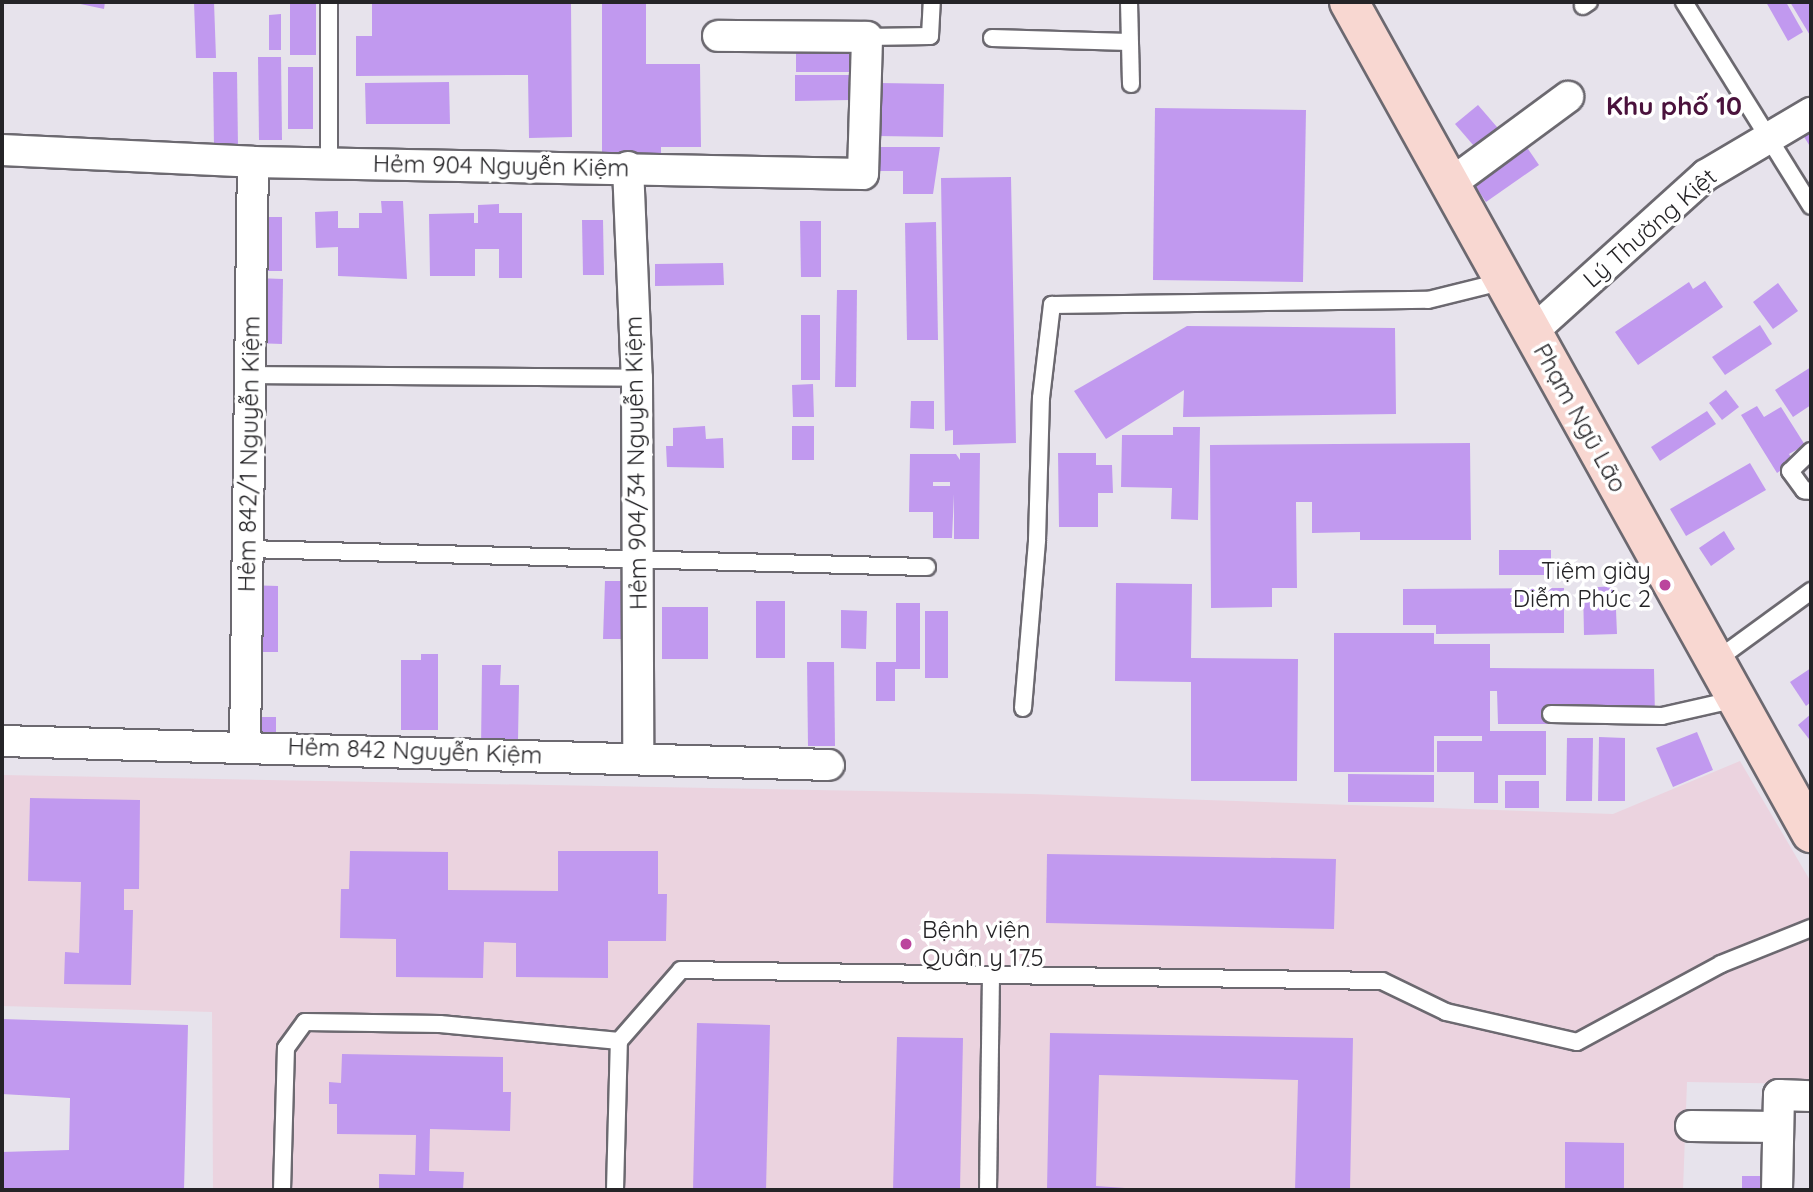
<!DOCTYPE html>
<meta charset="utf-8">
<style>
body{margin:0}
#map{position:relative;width:1813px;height:1192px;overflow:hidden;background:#e7e3ec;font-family:Quicksand,sans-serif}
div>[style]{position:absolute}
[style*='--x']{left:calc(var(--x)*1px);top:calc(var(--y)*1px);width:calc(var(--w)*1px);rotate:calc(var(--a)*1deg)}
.medical>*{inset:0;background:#ebd3df}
.building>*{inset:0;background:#c199ef}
.roads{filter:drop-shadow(2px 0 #6c6970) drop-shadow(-2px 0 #6c6970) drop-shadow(0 2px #6c6970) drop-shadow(0 -2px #6c6970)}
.service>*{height:16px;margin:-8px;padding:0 8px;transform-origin:8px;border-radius:8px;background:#fff}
.minor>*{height:30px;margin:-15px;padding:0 15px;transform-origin:15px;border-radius:15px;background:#fff}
.primary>*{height:38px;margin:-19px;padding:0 19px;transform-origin:19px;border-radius:19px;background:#f8d7d1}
.dots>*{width:19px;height:19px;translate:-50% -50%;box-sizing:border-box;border:4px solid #fff;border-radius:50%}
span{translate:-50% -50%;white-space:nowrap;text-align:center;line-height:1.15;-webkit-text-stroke:7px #fff;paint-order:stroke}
.street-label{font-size:24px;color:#252427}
.poi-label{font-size:24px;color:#252427}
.right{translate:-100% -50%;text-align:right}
.left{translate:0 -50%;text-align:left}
.neighbourhood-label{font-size:26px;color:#4a123c;font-weight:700}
.frame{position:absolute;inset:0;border:4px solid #252427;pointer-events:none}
</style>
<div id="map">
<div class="medical">
<div style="clip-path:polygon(1740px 761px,1811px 882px,1811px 1084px,1687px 1082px,1683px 1190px,213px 1190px,212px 1012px,2px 1006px,2px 775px,1031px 794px,1613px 814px)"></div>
</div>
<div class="building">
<div style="clip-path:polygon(71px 2px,105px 2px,104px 9px)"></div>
<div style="clip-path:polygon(194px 2px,214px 2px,216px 58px,196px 58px)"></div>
<div style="clip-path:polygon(290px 2px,316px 2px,316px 55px,290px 55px)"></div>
<div style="clip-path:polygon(372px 2px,571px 2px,572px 137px,529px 138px,528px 75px,356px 76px,356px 36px,372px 36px)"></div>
<div style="clip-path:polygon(602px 2px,646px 2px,646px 64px,700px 64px,701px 147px,661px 147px,661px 166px,602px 166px)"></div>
<div style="clip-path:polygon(1766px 2px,1786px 2px,1803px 32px,1788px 41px)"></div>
<div style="clip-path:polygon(1790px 2px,1811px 2px,1811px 37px)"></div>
<div style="clip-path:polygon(281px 14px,281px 50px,269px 50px,269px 15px)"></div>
<div style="clip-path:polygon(796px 51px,852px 51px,852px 72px,796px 72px)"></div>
<div style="clip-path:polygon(258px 57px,281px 57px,282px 140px,259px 140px)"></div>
<div style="clip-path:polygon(288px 67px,313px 67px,313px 129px,288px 129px)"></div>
<div style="clip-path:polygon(213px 72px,237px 72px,238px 148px,214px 148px)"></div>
<div style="clip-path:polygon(795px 75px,850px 75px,850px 100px,795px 101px)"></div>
<div style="clip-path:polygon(449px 82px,450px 124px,366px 124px,365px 83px)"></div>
<div style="clip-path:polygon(879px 83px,944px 84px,943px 137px,878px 136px)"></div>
<div style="clip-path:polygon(1478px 105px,1503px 134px,1480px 153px,1455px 124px)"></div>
<div style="clip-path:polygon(1155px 108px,1306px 110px,1303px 282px,1153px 280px)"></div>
<div style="clip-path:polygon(1811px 125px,1811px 148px,1801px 132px)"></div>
<div style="clip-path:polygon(1524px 143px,1539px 165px,1486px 202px,1471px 180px)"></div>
<div style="clip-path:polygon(877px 147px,940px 147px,933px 194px,903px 194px,903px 171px,877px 171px)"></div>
<div style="clip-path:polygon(1011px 177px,1016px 443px,953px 445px,953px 430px,945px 431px,941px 178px)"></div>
<div style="clip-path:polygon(381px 201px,403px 201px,407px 279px,338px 276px,338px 247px,316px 248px,315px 212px,338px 211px,338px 228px,359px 228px,359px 213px,382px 213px)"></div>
<div style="clip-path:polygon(499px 204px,499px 213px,522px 213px,522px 278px,499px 278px,499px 249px,475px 249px,475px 276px,430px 276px,429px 214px,474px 213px,474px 223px,478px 223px,478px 205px)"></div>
<div style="clip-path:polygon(260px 217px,282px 217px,282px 271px,260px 271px)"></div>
<div style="clip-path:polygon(582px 220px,603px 220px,604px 275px,583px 275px)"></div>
<div style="clip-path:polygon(800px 221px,821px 221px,821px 277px,801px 277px)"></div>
<div style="clip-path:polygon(936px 222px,938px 340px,907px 340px,905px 223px)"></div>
<div style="clip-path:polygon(723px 263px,724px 285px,655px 286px,655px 264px)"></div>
<div style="clip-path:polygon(255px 278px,283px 279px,282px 344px,254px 343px)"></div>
<div style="clip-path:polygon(1705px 281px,1723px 307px,1638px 365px,1615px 332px,1689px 282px,1693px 289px)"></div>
<div style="clip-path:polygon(1778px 283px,1798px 311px,1773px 329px,1753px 302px)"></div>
<div style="clip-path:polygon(837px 290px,857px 290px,856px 387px,835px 387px)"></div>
<div style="clip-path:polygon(801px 315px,820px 315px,820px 380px,801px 380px)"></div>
<div style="clip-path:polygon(1760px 325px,1772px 344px,1725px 375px,1712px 357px)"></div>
<div style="clip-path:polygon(1187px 326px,1395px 328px,1396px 414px,1183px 417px,1184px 390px,1106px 439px,1074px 391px)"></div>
<div style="clip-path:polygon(1811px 367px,1811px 405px,1793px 417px,1775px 390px)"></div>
<div style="clip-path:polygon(813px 384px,814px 417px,793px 417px,792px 385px)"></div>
<div style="clip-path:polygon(1726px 390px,1739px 407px,1722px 420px,1709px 403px)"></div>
<div style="clip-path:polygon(911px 401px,934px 401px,934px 429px,910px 428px)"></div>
<div style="clip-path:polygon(1757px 406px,1764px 417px,1781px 407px,1805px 445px,1789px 454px,1794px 462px,1777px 473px,1741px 415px)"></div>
<div style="clip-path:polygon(1707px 411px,1716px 424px,1660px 461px,1651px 447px)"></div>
<div style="clip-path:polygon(705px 426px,706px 439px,723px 438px,724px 468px,667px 467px,666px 446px,673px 446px,673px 428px)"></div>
<div style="clip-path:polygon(792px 426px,814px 426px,814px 460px,792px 460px)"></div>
<div style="clip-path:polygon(1173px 427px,1200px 427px,1198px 520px,1171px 519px,1172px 488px,1121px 487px,1122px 435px,1173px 435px)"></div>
<div style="clip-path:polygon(1470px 443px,1471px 540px,1360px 540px,1360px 532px,1312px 533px,1312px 502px,1296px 502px,1297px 588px,1272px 588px,1272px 607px,1211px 608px,1210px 445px)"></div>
<div style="clip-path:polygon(evenodd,960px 453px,980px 453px,979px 539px,954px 539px,954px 494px,952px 538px,933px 538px,933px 512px,909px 512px,910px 454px,956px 454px,960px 460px,960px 453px,933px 482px,950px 482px,950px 486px,933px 486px,933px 482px)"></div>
<div style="clip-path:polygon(1058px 453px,1096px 453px,1096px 465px,1112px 465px,1113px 493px,1098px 493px,1098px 527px,1059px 527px)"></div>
<div style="clip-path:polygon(1750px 463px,1766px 490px,1686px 536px,1670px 509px)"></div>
<div style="clip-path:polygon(1724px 531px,1735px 549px,1711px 566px,1699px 548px)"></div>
<div style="clip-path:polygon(1499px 550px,1551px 550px,1551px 575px,1499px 575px)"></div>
<div style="clip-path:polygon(605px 581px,625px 581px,623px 639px,603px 639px)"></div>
<div style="clip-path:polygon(1116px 583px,1192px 584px,1191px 658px,1298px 659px,1297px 781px,1191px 781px,1191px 682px,1115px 681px)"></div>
<div style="clip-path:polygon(250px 585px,278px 586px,278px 652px,250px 652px)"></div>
<div style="clip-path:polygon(1615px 586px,1617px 634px,1584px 635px,1583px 588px)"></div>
<div style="clip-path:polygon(1564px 588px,1564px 633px,1436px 634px,1436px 625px,1403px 625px,1403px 589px)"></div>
<div style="clip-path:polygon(756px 601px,785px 601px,785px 658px,756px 658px)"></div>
<div style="clip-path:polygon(896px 603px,920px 603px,920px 669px,895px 669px,895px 701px,876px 701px,876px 662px,896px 662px)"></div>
<div style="clip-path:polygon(662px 607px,708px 607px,708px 659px,662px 659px)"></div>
<div style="clip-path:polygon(841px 610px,867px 611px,866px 649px,841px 648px)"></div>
<div style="clip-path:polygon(925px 611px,948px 611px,948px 678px,925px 678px)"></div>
<div style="clip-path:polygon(1334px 633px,1434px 633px,1434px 644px,1490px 644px,1490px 668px,1654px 669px,1655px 716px,1579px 717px,1579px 724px,1498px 724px,1497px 691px,1490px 691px,1490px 731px,1546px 731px,1546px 775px,1498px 775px,1498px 803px,1474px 803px,1474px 772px,1437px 772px,1437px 741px,1482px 741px,1482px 736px,1434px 736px,1434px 772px,1334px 772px)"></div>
<div style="clip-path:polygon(421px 654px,438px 654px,438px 730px,401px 730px,401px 660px,421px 660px)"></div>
<div style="clip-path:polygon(807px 662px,834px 662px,835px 746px,808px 746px)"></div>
<div style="clip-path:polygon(482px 665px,501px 665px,500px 685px,519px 685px,518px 740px,499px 739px,499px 749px,481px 749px)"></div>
<div style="clip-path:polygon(1811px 668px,1811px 702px,1806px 706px,1790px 682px)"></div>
<div style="clip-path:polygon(1811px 714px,1811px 737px,1809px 739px,1798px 725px)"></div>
<div style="clip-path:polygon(252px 717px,276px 717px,276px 742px,252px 742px)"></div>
<div style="clip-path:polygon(1697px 732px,1713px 770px,1673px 787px,1656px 748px)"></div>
<div style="clip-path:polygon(1599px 737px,1625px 738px,1625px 801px,1598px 801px)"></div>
<div style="clip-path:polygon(1567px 738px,1593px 738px,1592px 801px,1566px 801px)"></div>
<div style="clip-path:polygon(1348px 774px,1434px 775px,1434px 802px,1348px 802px)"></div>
<div style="clip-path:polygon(1505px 781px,1539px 781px,1539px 808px,1505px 808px)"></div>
<div style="clip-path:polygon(30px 798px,140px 800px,139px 889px,124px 889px,124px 910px,133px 910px,131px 985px,64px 984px,65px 952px,79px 953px,81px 882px,28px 881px)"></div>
<div style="clip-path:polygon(350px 851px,448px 852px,448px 890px,558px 891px,558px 851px,658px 851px,658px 894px,667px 894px,666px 941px,608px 941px,608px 978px,516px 977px,516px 943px,484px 942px,483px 978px,396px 977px,396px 939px,340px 938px,341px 889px,349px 889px)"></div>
<div style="clip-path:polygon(1047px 854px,1336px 859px,1334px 929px,1046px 923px)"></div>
<div style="clip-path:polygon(2px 1019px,188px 1025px,184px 1190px,2px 1190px,2px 1152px,69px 1150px,70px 1098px,2px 1094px)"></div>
<div style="clip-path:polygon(697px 1023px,770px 1025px,766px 1190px,693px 1190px)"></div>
<div style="clip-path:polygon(1050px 1033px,1353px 1038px,1350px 1190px,1295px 1190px,1298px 1080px,1099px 1075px,1096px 1186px,1154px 1190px,1047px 1190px)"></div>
<div style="clip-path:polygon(897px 1037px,963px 1038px,960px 1190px,893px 1190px)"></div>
<div style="clip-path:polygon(342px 1054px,503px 1057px,503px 1092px,511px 1092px,510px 1131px,430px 1129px,429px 1171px,464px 1172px,463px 1190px,379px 1190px,379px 1174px,415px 1175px,416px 1135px,337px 1134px,337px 1104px,329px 1104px,329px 1082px,341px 1083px)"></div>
<div style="clip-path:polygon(1565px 1142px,1624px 1143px,1624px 1190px,1565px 1190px)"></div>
<div style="clip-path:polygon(1742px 1176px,1764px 1176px,1764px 1190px,1742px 1190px)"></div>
</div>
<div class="roads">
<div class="service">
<div style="--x:329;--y:2;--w:161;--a:90"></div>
<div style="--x:1129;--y:2;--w:82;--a:88.6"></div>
<div style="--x:1684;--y:2;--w:240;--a:58.1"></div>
<div style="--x:1583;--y:6;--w:7;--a:-34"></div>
<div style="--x:867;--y:37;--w:63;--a:-0.9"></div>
<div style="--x:930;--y:36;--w:34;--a:-87"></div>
<div style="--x:992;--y:38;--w:137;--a:1.7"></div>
<div style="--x:250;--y:375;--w:387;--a:0.4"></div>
<div style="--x:1811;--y:451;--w:29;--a:136"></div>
<div style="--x:1790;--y:471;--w:24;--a:54"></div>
<div style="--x:1804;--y:490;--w:7;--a:8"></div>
<div style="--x:247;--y:549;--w:680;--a:1.52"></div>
<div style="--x:1715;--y:661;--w:119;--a:-36.1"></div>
<div style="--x:1023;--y:708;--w:169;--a:-85.2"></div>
<div style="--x:1037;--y:540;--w:142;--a:-88.4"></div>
<div style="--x:1041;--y:398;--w:94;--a:-83.3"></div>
<div style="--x:1052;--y:305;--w:376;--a:-0.8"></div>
<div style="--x:1428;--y:300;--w:79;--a:-13.9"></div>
<div style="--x:1551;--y:714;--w:111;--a:1"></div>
<div style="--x:1662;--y:716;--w:77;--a:-12.8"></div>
<div style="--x:282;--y:1190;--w:142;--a:-88.4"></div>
<div style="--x:286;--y:1048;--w:32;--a:-54"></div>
<div style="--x:305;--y:1022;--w:135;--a:0.8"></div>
<div style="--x:440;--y:1024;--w:180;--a:5.4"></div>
<div style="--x:615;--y:1190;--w:149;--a:-88.5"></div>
<div style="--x:619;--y:1041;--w:94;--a:-48.9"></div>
<div style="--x:681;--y:970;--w:701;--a:0.9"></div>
<div style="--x:1382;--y:981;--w:71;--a:25.8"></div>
<div style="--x:1446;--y:1012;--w:134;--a:12.9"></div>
<div style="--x:1577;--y:1042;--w:164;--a:-28.4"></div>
<div style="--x:1721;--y:964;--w:97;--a:-21.8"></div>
<div style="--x:988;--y:1190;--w:213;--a:-89.2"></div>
</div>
<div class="minor">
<div style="--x:2;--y:150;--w:251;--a:2.7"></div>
<div style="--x:253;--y:162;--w:610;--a:1.13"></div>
<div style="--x:863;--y:174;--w:137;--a:-88.3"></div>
<div style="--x:867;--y:37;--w:149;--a:-179.6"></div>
<div style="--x:628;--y:167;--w:211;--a:87.6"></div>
<div style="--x:637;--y:378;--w:381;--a:89.8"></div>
<div style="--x:1450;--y:184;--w:147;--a:-36.4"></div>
<div style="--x:1532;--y:332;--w:234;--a:-42.1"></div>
<div style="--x:1706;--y:175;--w:122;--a:-30.6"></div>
<div style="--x:2;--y:741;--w:827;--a:1.66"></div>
<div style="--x:245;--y:746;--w:584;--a:-89.22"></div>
<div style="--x:1691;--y:1126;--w:87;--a:0.7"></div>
<div style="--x:1777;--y:1190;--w:95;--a:-88.8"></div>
<div style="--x:1779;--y:1095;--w:32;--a:2"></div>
</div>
<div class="primary">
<div style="--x:1349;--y:2;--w:951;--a:60.93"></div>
</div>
</div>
<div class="dots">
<div style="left:1665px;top:585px;background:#bb459d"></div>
<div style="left:906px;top:944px;background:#bb459d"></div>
</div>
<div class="street-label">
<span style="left:501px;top:166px;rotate:1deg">Hẻm 904 Nguyễn Kiệm</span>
<span style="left:1650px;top:228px;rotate:-41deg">Lý Thường Kiệt</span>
<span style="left:1580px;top:418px;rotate:61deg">Phạm Ngũ Lão</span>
<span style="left:249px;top:454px;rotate:-89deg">Hẻm 842/1 Nguyễn Kiệm</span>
<span style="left:636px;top:463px;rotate:-91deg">Hẻm 904/34 Nguyễn Kiệm</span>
<span style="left:415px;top:751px;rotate:2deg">Hẻm 842 Nguyễn Kiệm</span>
</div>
<div class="poi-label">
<span class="right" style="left:1651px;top:585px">Tiệm giày<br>Diễm Phúc 2</span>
<span class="left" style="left:922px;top:944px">Bệnh viện<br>Quân y 175</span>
</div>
<div class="neighbourhood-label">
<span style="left:1674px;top:106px">Khu phố 10</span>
</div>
<div class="frame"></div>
</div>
